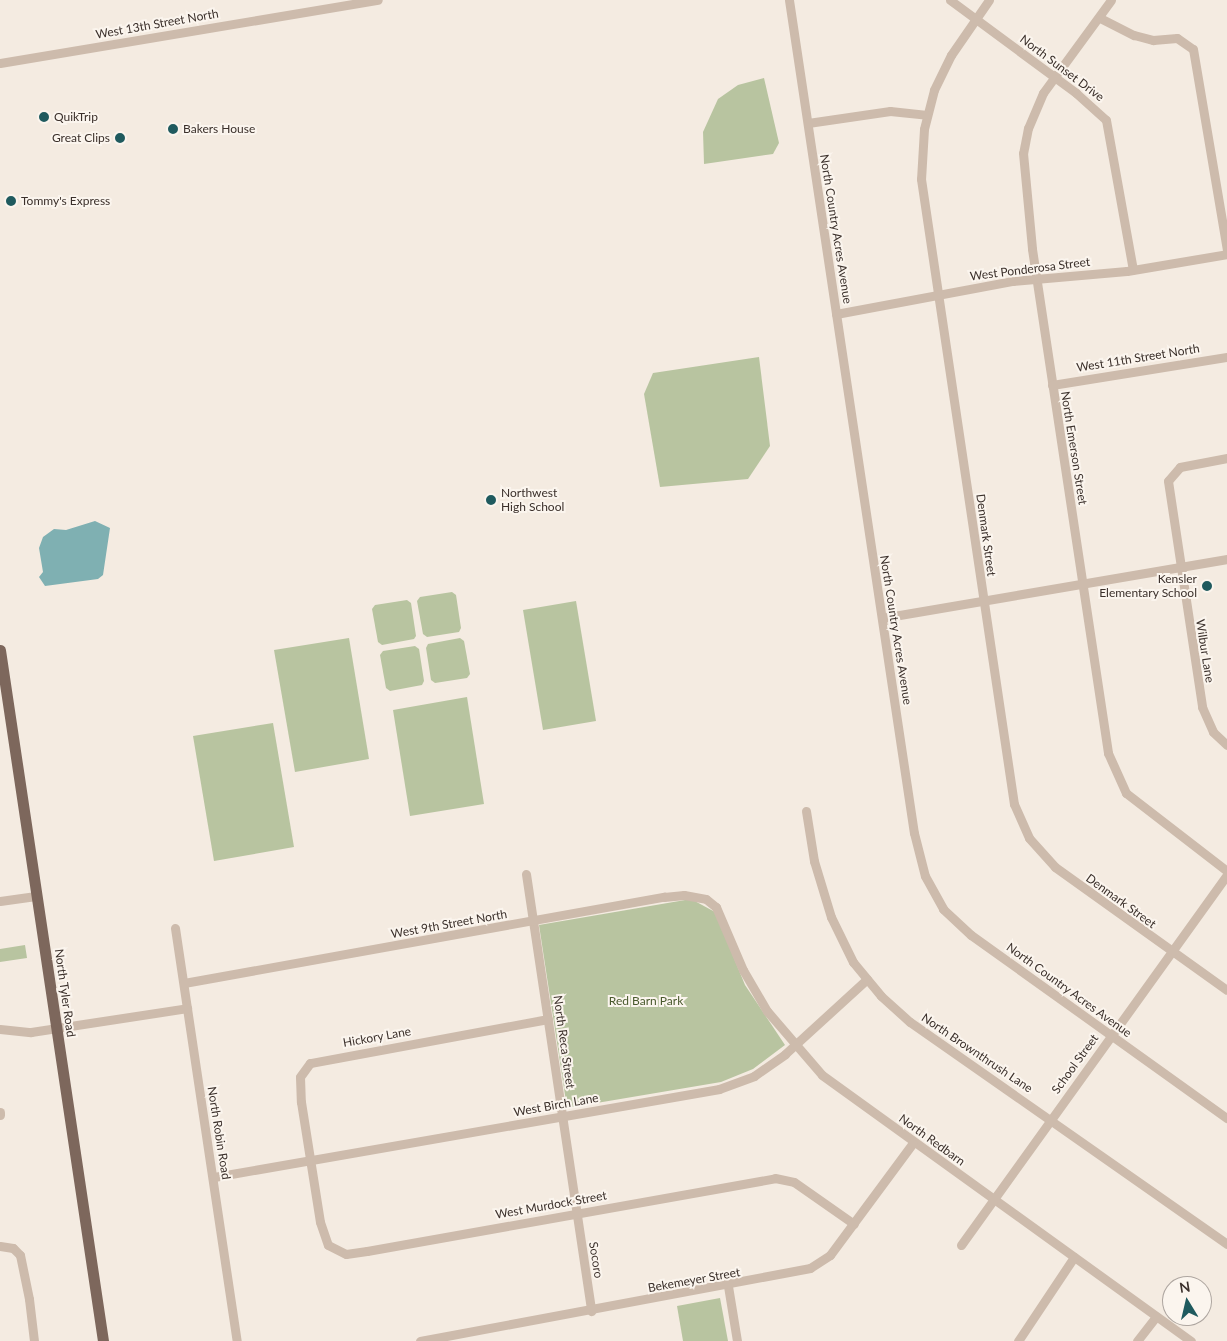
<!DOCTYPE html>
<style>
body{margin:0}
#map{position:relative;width:1227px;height:1341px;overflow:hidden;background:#f4ebe1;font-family:Lato,sans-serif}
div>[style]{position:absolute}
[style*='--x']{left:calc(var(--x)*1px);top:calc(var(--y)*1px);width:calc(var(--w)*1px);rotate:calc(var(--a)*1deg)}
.green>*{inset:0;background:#b8c4a0}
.water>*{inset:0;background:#7fb0b2}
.minor>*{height:9px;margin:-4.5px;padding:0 4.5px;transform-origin:4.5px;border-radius:4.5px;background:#cdbbac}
.major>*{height:11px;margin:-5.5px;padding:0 5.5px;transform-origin:5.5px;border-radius:5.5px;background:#7d675c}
.dots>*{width:14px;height:14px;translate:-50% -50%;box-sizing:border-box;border:2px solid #fbf5ee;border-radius:50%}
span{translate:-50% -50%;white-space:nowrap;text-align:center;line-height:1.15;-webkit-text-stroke:4px #fbf5ee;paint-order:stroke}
.street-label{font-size:12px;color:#3b302b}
.poi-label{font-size:12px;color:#3b302b}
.left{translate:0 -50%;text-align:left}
.right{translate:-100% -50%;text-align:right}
.park-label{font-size:12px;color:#4a5a2e}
.north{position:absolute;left:1162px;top:1276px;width:50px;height:50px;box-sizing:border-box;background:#fbf5ee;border:1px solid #aea6a0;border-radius:50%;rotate:351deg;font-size:14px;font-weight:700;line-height:20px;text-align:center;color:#3b302b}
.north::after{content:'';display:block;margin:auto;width:18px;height:22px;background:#1f5a5e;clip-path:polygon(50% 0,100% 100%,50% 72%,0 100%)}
</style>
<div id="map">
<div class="green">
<div style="clip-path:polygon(764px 78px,779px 143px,773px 154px,704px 164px,703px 132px,718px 99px,738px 85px)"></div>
<div style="clip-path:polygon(759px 357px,770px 446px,748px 479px,660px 487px,644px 394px,653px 373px)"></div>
<div style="clip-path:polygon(452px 592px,456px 595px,461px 628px,459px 632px,427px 637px,423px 634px,417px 601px,420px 597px)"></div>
<div style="clip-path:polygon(407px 600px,411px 603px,416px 636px,414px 639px,382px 645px,378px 642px,372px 609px,375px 605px)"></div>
<div style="clip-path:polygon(576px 601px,596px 721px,543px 730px,523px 610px)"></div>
<div style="clip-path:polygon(349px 638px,369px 759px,295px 772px,274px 650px)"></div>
<div style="clip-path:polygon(460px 638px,464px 641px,470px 674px,467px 678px,435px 683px,431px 680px,426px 648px,428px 644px)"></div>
<div style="clip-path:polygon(415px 646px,419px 649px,424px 681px,422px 685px,390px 691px,386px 688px,380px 655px,383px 651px)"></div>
<div style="clip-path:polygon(467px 697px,484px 804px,410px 816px,393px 710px)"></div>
<div style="clip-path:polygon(273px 723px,294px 847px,214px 861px,193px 736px)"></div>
<div style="clip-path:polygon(691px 899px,715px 912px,745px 985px,785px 1045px,753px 1069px,721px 1082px,567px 1108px,539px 925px)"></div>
<div style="clip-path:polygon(25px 945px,27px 958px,0 962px,0 949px)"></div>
<div style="clip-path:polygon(720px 1298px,728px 1341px,683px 1341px,677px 1306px)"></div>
</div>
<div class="water">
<div style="clip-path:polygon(95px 521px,110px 528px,103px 575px,98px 579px,45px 586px,39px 577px,43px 572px,39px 548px,43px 537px,54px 529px,66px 530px)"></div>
</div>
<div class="minor">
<div style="--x:789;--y:0;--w:842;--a:81.47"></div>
<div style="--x:914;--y:833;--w:44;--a:75.7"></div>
<div style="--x:925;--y:876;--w:38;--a:61"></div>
<div style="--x:943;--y:909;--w:38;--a:43"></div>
<div style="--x:971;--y:935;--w:315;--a:35.6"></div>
<div style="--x:950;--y:0;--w:157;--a:36.4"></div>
<div style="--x:1076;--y:93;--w:40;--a:42"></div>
<div style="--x:1106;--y:120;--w:152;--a:79.8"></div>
<div style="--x:989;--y:0;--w:67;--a:124.6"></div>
<div style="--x:951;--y:55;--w:39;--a:116"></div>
<div style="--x:934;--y:90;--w:40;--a:104.4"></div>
<div style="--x:924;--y:129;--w:50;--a:93.4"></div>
<div style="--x:921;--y:179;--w:632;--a:81.54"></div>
<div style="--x:1014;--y:804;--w:37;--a:66"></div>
<div style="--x:1029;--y:838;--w:39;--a:48"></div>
<div style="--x:1055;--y:867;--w:211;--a:35.6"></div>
<div style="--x:1111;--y:0;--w:115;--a:126.2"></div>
<div style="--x:1043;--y:93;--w:38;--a:113"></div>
<div style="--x:1028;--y:128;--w:25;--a:101"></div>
<div style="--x:1023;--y:153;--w:96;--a:84.6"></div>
<div style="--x:1032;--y:249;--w:510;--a:81.42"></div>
<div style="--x:1108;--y:753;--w:44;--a:65.8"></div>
<div style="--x:1126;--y:793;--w:128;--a:37.7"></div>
<div style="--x:1100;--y:18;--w:38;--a:27"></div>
<div style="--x:1134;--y:35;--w:20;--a:15"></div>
<div style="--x:1153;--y:40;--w:24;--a:-5"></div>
<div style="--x:1177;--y:38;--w:19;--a:35"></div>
<div style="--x:1193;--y:49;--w:204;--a:80.4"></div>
<div style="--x:0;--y:63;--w:383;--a:-9.5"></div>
<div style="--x:808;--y:123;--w:83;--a:-8.3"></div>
<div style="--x:890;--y:111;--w:37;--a:6"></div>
<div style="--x:836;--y:314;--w:180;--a:-10.6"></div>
<div style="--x:1013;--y:281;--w:114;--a:-5"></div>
<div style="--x:1127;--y:271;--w:101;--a:-9.6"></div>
<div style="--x:1052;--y:385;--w:177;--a:-9.1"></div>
<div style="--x:1227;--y:458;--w:48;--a:169.2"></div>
<div style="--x:1180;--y:467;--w:18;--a:131"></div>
<div style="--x:1168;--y:481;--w:229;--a:81.4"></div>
<div style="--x:1202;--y:707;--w:27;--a:66"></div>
<div style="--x:1213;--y:732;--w:19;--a:43"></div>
<div style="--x:882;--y:618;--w:350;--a:-9.7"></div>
<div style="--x:806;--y:811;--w:51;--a:80.9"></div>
<div style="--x:814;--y:861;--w:59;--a:73.1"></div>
<div style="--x:831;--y:917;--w:50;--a:63.9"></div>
<div style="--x:853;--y:962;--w:44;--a:50.5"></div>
<div style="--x:881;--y:996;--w:39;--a:42"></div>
<div style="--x:910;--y:1022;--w:387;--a:35"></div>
<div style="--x:526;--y:874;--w:442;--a:81.5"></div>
<div style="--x:0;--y:901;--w:36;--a:-8"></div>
<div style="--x:175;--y:928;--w:418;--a:81.5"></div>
<div style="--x:184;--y:983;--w:488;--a:-10.2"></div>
<div style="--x:664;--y:897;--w:20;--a:-6"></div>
<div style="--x:684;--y:895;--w:22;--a:10"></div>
<div style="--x:706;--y:899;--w:13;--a:39"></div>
<div style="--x:716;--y:907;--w:69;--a:66.8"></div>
<div style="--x:743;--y:970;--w:48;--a:59.7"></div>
<div style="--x:767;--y:1011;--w:84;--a:49.3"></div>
<div style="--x:822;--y:1075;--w:455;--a:35.8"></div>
<div style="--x:548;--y:1019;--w:242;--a:169.5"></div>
<div style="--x:310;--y:1063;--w:17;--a:126"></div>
<div style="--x:300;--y:1077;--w:25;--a:88"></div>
<div style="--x:301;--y:1102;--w:121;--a:81"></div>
<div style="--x:320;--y:1222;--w:24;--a:71"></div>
<div style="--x:328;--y:1245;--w:20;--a:27"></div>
<div style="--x:346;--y:1254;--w:21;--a:-8"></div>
<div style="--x:367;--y:1251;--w:414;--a:-10.1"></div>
<div style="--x:775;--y:1178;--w:19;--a:12"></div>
<div style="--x:794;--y:1182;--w:73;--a:35"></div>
<div style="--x:0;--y:1029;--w:31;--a:6"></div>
<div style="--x:31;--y:1032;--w:158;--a:-8.7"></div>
<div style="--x:0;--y:1112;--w:3;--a:90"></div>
<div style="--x:214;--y:1177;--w:513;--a:-9.88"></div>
<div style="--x:719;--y:1089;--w:37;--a:-20"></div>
<div style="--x:754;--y:1076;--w:38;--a:-35"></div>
<div style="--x:785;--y:1054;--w:111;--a:-42.4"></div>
<div style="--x:961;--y:1245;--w:456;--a:-54.3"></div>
<div style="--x:0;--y:1246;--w:13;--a:9"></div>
<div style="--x:13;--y:1248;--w:10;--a:45"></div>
<div style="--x:20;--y:1255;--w:45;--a:78.4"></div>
<div style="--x:29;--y:1299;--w:42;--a:83.2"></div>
<div style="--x:728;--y:1286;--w:56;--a:80.7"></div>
<div style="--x:420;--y:1341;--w:397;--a:-10.6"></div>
<div style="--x:810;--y:1268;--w:24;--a:-33"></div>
<div style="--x:830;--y:1255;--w:139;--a:-53.5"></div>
<div style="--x:1018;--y:1341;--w:101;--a:-56.3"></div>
<div style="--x:1137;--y:1341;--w:31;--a:-52"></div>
</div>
<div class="major">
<div style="--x:0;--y:650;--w:699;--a:81.52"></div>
</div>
<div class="dots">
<div style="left:44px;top:117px;background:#1f5a5e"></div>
<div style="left:173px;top:129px;background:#1f5a5e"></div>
<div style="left:120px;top:138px;background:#1f5a5e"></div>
<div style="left:11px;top:201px;background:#1f5a5e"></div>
<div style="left:491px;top:500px;background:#1f5a5e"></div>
<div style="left:1207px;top:586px;background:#1f5a5e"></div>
</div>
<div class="street-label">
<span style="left:157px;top:24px;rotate:-10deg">West 13th Street North</span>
<span style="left:1062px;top:68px;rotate:37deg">North Sunset Drive</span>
<span style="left:836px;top:229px;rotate:81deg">North Country Acres Avenue</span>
<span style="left:1030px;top:269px;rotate:-7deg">West Ponderosa Street</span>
<span style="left:1138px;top:358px;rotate:-9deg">West 11th Street North</span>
<span style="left:1074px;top:448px;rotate:81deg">North Emerson Street</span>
<span style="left:986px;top:535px;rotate:82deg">Denmark Street</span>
<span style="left:896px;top:630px;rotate:81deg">North Country Acres Avenue</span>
<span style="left:1205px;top:651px;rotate:81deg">Wilbur Lane</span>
<span style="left:1121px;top:901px;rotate:36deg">Denmark Street</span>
<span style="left:449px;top:924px;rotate:-10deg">West 9th Street North</span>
<span style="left:1069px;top:990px;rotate:36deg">North Country Acres Avenue</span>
<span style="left:65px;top:993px;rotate:82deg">North Tyler Road</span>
<span style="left:377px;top:1037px;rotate:-10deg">Hickory Lane</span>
<span style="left:564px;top:1042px;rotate:82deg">North Reca Street</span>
<span style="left:977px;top:1053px;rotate:34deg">North Brownthrush Lane</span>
<span style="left:1075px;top:1064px;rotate:-54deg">School Street</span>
<span style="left:556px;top:1105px;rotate:-10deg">West Birch Lane</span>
<span style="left:219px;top:1133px;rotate:81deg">North Robin Road</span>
<span style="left:932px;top:1140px;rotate:36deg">North Redbarn</span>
<span style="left:551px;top:1205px;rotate:-10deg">West Murdock Street</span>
<span style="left:596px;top:1260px;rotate:81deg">Socoro</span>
<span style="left:694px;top:1280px;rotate:-10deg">Bekemeyer Street</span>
</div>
<div class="poi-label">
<span class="left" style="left:54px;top:117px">QuikTrip</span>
<span class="left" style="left:183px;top:129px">Bakers House</span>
<span class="right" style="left:110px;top:138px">Great Clips</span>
<span class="left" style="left:21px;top:201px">Tommy's Express</span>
<span class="left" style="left:501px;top:500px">Northwest<br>High School</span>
<span class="right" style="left:1197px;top:586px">Kensler<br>Elementary School</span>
</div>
<div class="park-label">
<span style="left:646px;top:1001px">Red Barn Park</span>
</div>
<div class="north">N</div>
</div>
